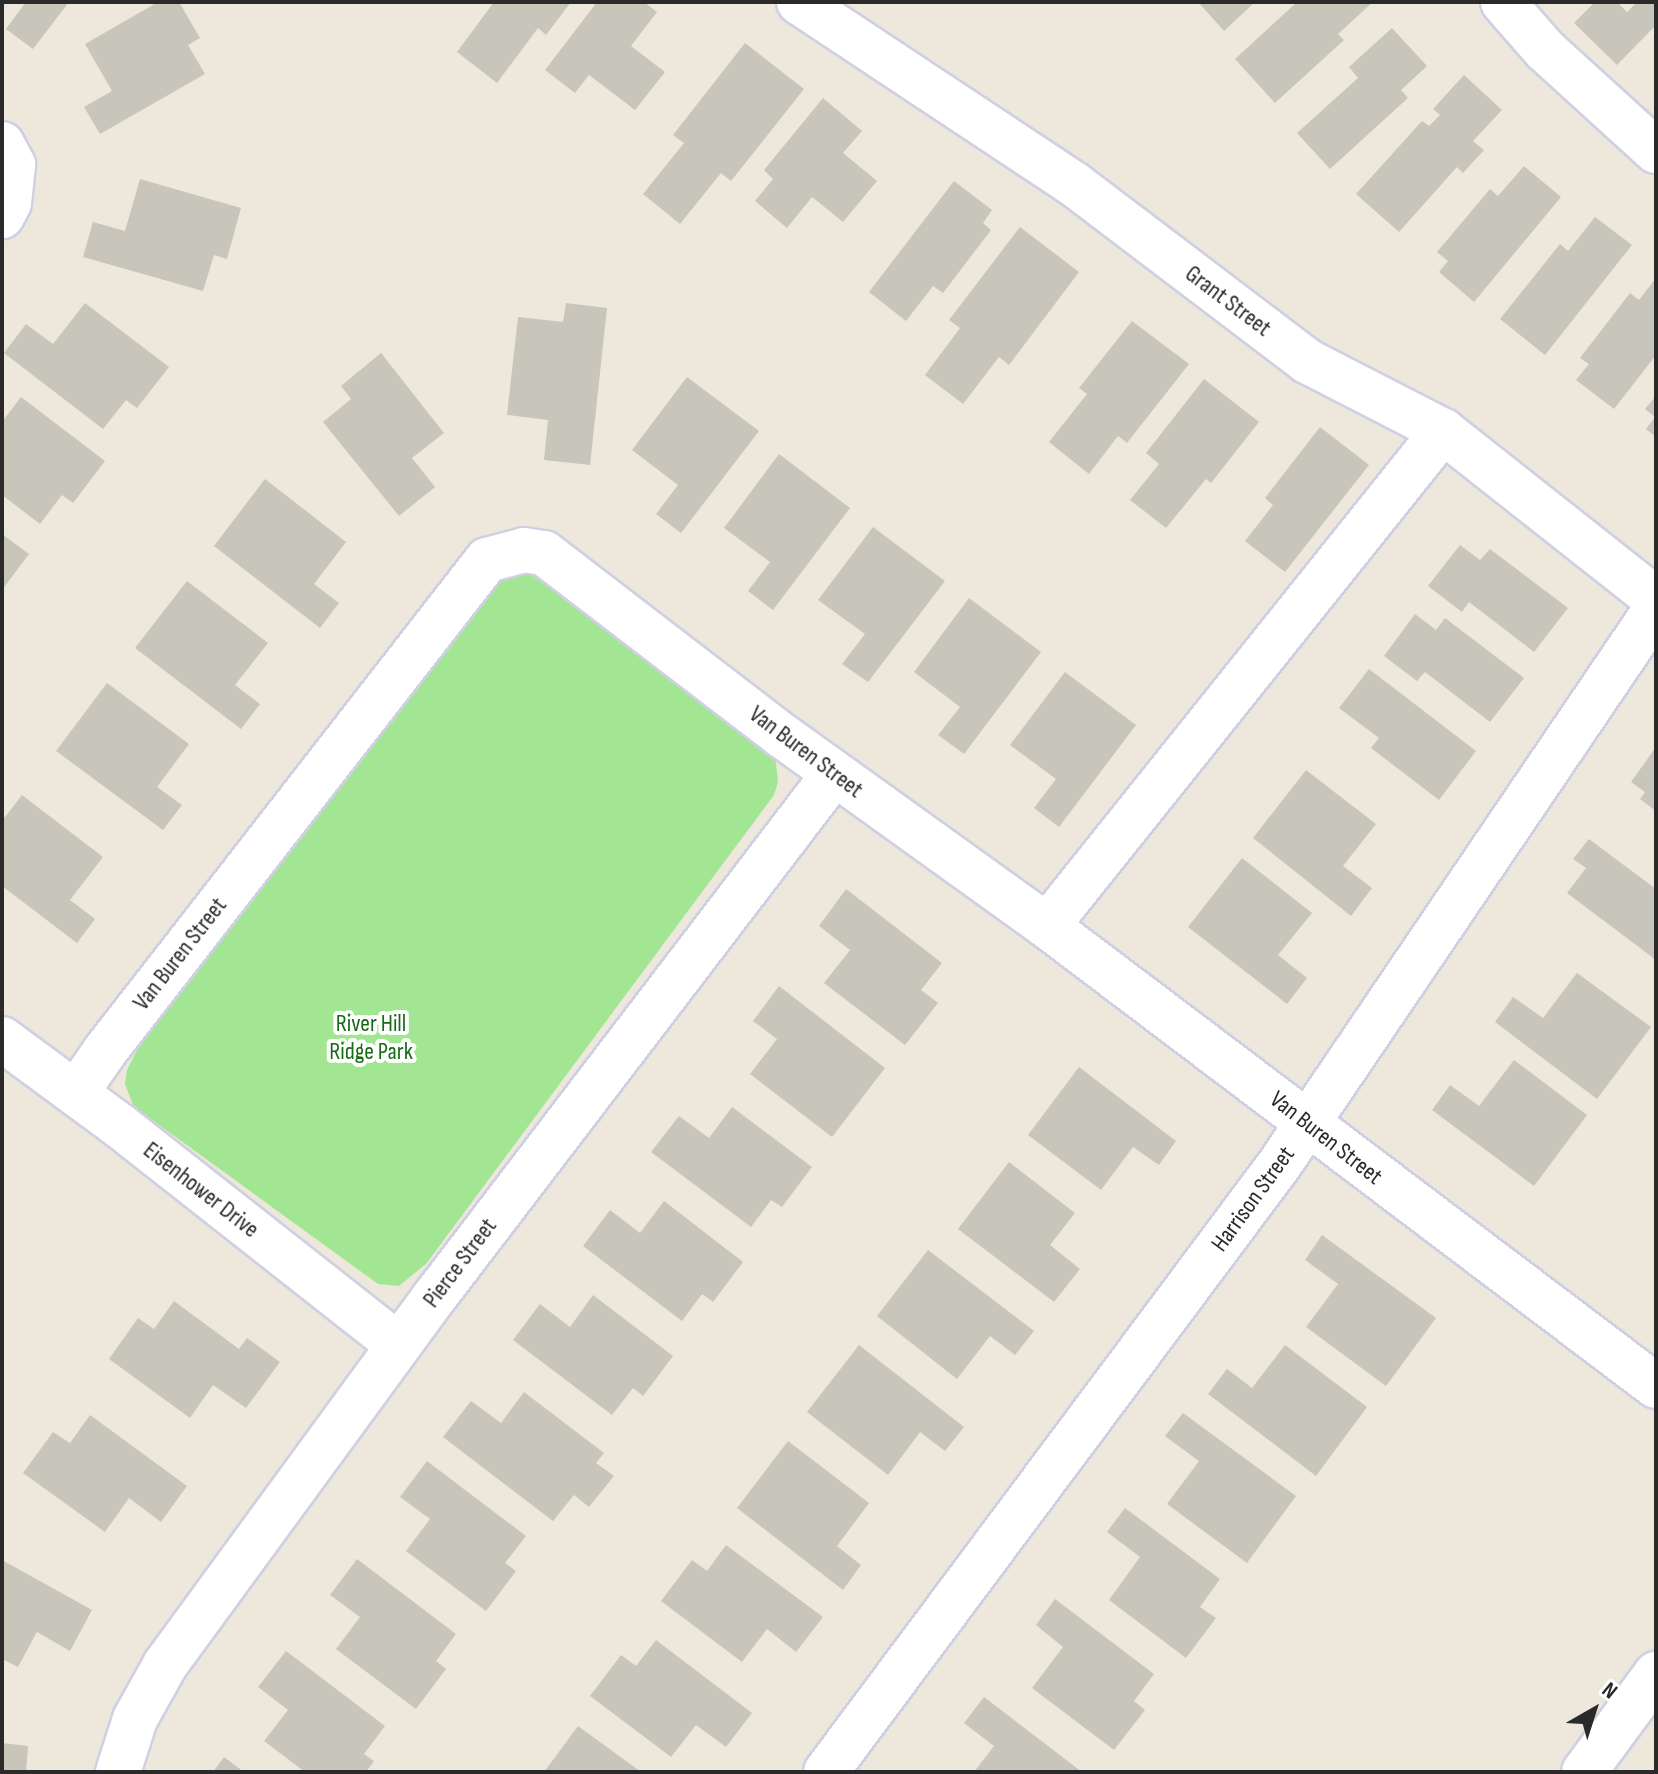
<!DOCTYPE html>
<style>
body{margin:0}
#map{position:relative;width:1658px;height:1774px;overflow:hidden;background:#ede8db;font-family:"Sofia Sans Condensed",sans-serif}
div>[style]{position:absolute}
[style*='--x']{left:calc(var(--x)*1px);top:calc(var(--y)*1px);width:calc(var(--w)*1px);rotate:calc(var(--a)*1deg)}
.green>*{inset:0;background:#a2e694}
.building>*{inset:0;background:#c8c5bb}
.roads{filter:drop-shadow(2px 0 #d0d0e4) drop-shadow(-2px 0 #d0d0e4) drop-shadow(0 2px #d0d0e4) drop-shadow(0 -2px #d0d0e4)}
.minor>*{height:44px;margin:-22px;padding:0 22px;transform-origin:22px;border-radius:22px;background:#fff}
span{translate:-50% -50%;white-space:nowrap;text-align:center;line-height:1.15;-webkit-text-stroke:8px #fff;paint-order:stroke}
.street-label{font-size:24px;color:#2a2a2a}
.park-label{font-size:24px;color:#186b16}
.frame{position:absolute;inset:0;border:4px solid #2a2a2a;pointer-events:none}
.north{position:absolute;left:1554px;top:1670px;width:80px;height:80px;-webkit-text-stroke:6px #fff;paint-order:stroke;rotate:39deg;font-size:22px;font-weight:700;line-height:32px;text-align:center;color:#2a2a2a}
.north::after{content:'';display:block;margin:auto;width:28px;height:36px;background:#2a2a2a;clip-path:polygon(50% 0,100% 100%,50% 72%,0 100%)}
</style>
<div id="map">
<div class="green">
<div style="clip-path:polygon(521px 571px,535px 572px,775px 754px,778px 782px,774px 795px,426px 1264px,399px 1286px,378px 1284px,144px 1114px,133px 1105px,125px 1084px,127px 1070px,137px 1050px,484px 595px,504px 577px)"></div>
</div>
<div class="building">
<div style="clip-path:polygon(26px 2px,69px 2px,33px 49px,6px 29px)"></div>
<div style="clip-path:polygon(158px 2px,179px 2px,200px 38px,188px 45px,205px 74px,100px 134px,84px 107px,112px 91px,85px 44px)"></div>
<div style="clip-path:polygon(494px 2px,571px 2px,546px 35px,538px 28px,497px 83px,457px 52px)"></div>
<div style="clip-path:polygon(597px 2px,644px 2px,657px 12px,631px 46px,665px 72px,635px 110px,589px 75px,575px 93px,545px 70px)"></div>
<div style="clip-path:polygon(1198px 2px,1255px 2px,1224px 31px)"></div>
<div style="clip-path:polygon(1297px 2px,1373px 2px,1338px 34px,1344px 40px,1275px 103px,1235px 59px)"></div>
<div style="clip-path:polygon(1595px 2px,1617px 2px,1627px 12px,1637px 2px,1656px 2px,1656px 25px,1617px 65px,1574px 23px)"></div>
<div style="clip-path:polygon(1392px 28px,1427px 66px,1401px 90px,1408px 98px,1330px 169px,1297px 133px,1358px 78px,1349px 67px)"></div>
<div style="clip-path:polygon(745px 43px,804px 89px,731px 181px,721px 173px,680px 224px,643px 194px,684px 143px,673px 135px)"></div>
<div style="clip-path:polygon(1464px 75px,1502px 110px,1473px 141px,1484px 150px,1463px 173px,1457px 167px,1399px 232px,1356px 194px,1422px 121px,1429px 126px,1440px 115px,1433px 109px)"></div>
<div style="clip-path:polygon(823px 98px,862px 131px,843px 153px,877px 181px,843px 222px,812px 197px,787px 228px,755px 201px,773px 179px,764px 170px)"></div>
<div style="clip-path:polygon(1524px 166px,1561px 197px,1474px 302px,1439px 272px,1448px 261px,1437px 252px,1490px 189px,1498px 196px)"></div>
<div style="clip-path:polygon(140px 179px,241px 208px,227px 259px,214px 255px,203px 291px,83px 257px,93px 222px,125px 231px)"></div>
<div style="clip-path:polygon(954px 181px,992px 210px,983px 223px,991px 230px,943px 293px,933px 286px,906px 321px,869px 292px)"></div>
<div style="clip-path:polygon(1595px 217px,1632px 245px,1545px 355px,1500px 319px,1560px 244px,1568px 251px)"></div>
<div style="clip-path:polygon(1020px 227px,1079px 272px,1009px 365px,999px 357px,963px 404px,925px 375px,960px 328px,949px 320px)"></div>
<div style="clip-path:polygon(1656px 278px,1656px 355px,1614px 409px,1576px 380px,1589px 364px,1580px 358px,1630px 293px,1639px 300px)"></div>
<div style="clip-path:polygon(85px 303px,169px 367px,137px 408px,126px 400px,103px 429px,4px 353px,26px 324px,53px 344px)"></div>
<div style="clip-path:polygon(566px 303px,607px 308px,590px 465px,544px 460px,548px 420px,507px 415px,518px 317px,563px 322px)"></div>
<div style="clip-path:polygon(1132px 321px,1189px 364px,1127px 443px,1118px 436px,1089px 474px,1049px 442px,1087px 394px,1079px 388px)"></div>
<div style="clip-path:polygon(381px 353px,444px 433px,412px 458px,435px 487px,399px 516px,323px 422px,351px 399px,341px 386px)"></div>
<div style="clip-path:polygon(687px 377px,759px 431px,681px 533px,656px 514px,678px 485px,632px 450px)"></div>
<div style="clip-path:polygon(1204px 379px,1259px 422px,1211px 483px,1206px 479px,1166px 528px,1130px 500px,1159px 464px,1146px 453px)"></div>
<div style="clip-path:polygon(1656px 396px,1656px 437px,1646px 429px,1655px 417px,1645px 409px)"></div>
<div style="clip-path:polygon(21px 397px,105px 461px,73px 503px,62px 495px,40px 524px,2px 495px,2px 422px)"></div>
<div style="clip-path:polygon(1320px 427px,1369px 465px,1285px 572px,1245px 541px,1273px 505px,1265px 498px)"></div>
<div style="clip-path:polygon(779px 454px,850px 508px,773px 610px,748px 591px,770px 562px,724px 528px)"></div>
<div style="clip-path:polygon(265px 479px,346px 542px,314px 584px,339px 603px,320px 628px,214px 546px)"></div>
<div style="clip-path:polygon(873px 527px,945px 581px,868px 682px,842px 664px,865px 634px,818px 600px)"></div>
<div style="clip-path:polygon(2px 534px,29px 554px,2px 590px)"></div>
<div style="clip-path:polygon(1460px 545px,1480px 560px,1490px 549px,1568px 608px,1534px 652px,1469px 602px,1462px 612px,1428px 586px)"></div>
<div style="clip-path:polygon(187px 581px,268px 643px,235px 685px,260px 704px,241px 729px,135px 648px)"></div>
<div style="clip-path:polygon(969px 598px,1041px 652px,964px 754px,938px 735px,960px 707px,914px 672px)"></div>
<div style="clip-path:polygon(1415px 614px,1436px 630px,1445px 618px,1524px 678px,1490px 722px,1425px 672px,1417px 681px,1384px 656px)"></div>
<div style="clip-path:polygon(1369px 669px,1476px 751px,1439px 800px,1371px 748px,1379px 738px,1339px 708px)"></div>
<div style="clip-path:polygon(1065px 672px,1136px 725px,1059px 827px,1034px 808px,1056px 779px,1010px 745px)"></div>
<div style="clip-path:polygon(107px 683px,189px 744px,157px 787px,182px 805px,163px 830px,56px 751px)"></div>
<div style="clip-path:polygon(1656px 747px,1656px 811px,1640px 799px,1645px 792px,1631px 782px)"></div>
<div style="clip-path:polygon(1306px 770px,1376px 824px,1343px 866px,1372px 888px,1351px 916px,1253px 838px)"></div>
<div style="clip-path:polygon(22px 795px,103px 857px,70px 900px,95px 919px,77px 943px,2px 886px,2px 821px)"></div>
<div style="clip-path:polygon(1589px 839px,1656px 889px,1656px 960px,1567px 893px,1586px 868px,1573px 859px)"></div>
<div style="clip-path:polygon(1242px 858px,1312px 913px,1278px 955px,1307px 978px,1287px 1004px,1188px 927px)"></div>
<div style="clip-path:polygon(846px 889px,942px 963px,921px 990px,938px 1003px,905px 1045px,824px 983px,850px 950px,819px 926px)"></div>
<div style="clip-path:polygon(1577px 973px,1651px 1027px,1597px 1099px,1495px 1022px,1513px 997px,1543px 1018px)"></div>
<div style="clip-path:polygon(779px 986px,885px 1068px,832px 1137px,750px 1074px,777px 1039px,753px 1021px)"></div>
<div style="clip-path:polygon(1514px 1060px,1587px 1115px,1534px 1186px,1432px 1110px,1450px 1085px,1479px 1106px)"></div>
<div style="clip-path:polygon(1079px 1067px,1176px 1141px,1159px 1165px,1133px 1147px,1101px 1190px,1028px 1135px)"></div>
<div style="clip-path:polygon(732px 1107px,812px 1167px,782px 1207px,771px 1200px,751px 1227px,651px 1152px,679px 1116px,709px 1138px)"></div>
<div style="clip-path:polygon(1009px 1162px,1075px 1213px,1050px 1245px,1080px 1269px,1054px 1302px,958px 1229px)"></div>
<div style="clip-path:polygon(664px 1201px,743px 1262px,713px 1302px,702px 1294px,682px 1321px,583px 1246px,610px 1210px,640px 1233px)"></div>
<div style="clip-path:polygon(1322px 1235px,1436px 1318px,1386px 1386px,1306px 1327px,1338px 1284px,1305px 1260px)"></div>
<div style="clip-path:polygon(928px 1250px,1034px 1331px,1015px 1355px,990px 1336px,957px 1379px,877px 1316px)"></div>
<div style="clip-path:polygon(593px 1295px,673px 1356px,643px 1396px,633px 1388px,612px 1415px,513px 1340px,540px 1304px,570px 1327px)"></div>
<div style="clip-path:polygon(174px 1301px,239px 1349px,247px 1338px,280px 1362px,246px 1408px,213px 1385px,190px 1418px,109px 1359px,138px 1318px,154px 1329px)"></div>
<div style="clip-path:polygon(859px 1345px,964px 1427px,945px 1451px,920px 1432px,888px 1475px,807px 1412px)"></div>
<div style="clip-path:polygon(1285px 1345px,1367px 1407px,1316px 1476px,1208px 1394px,1227px 1369px,1252px 1388px)"></div>
<div style="clip-path:polygon(524px 1392px,604px 1453px,596px 1463px,614px 1476px,589px 1507px,574px 1495px,553px 1521px,443px 1437px,471px 1401px,501px 1423px)"></div>
<div style="clip-path:polygon(1183px 1413px,1296px 1496px,1247px 1563px,1167px 1504px,1199px 1461px,1165px 1436px)"></div>
<div style="clip-path:polygon(90px 1415px,187px 1486px,161px 1522px,129px 1498px,105px 1532px,23px 1473px,53px 1432px,70px 1443px)"></div>
<div style="clip-path:polygon(788px 1441px,869px 1503px,837px 1546px,861px 1565px,843px 1590px,737px 1508px)"></div>
<div style="clip-path:polygon(427px 1461px,526px 1536px,505px 1563px,516px 1571px,486px 1611px,406px 1551px,430px 1519px,400px 1497px)"></div>
<div style="clip-path:polygon(1125px 1508px,1220px 1579px,1200px 1607px,1216px 1618px,1186px 1658px,1109px 1600px,1140px 1557px,1107px 1532px)"></div>
<div style="clip-path:polygon(726px 1545px,823px 1617px,796px 1652px,767px 1629px,742px 1662px,661px 1601px,692px 1560px,707px 1571px)"></div>
<div style="clip-path:polygon(357px 1559px,456px 1634px,436px 1661px,446px 1669px,416px 1709px,336px 1649px,360px 1617px,330px 1595px)"></div>
<div style="clip-path:polygon(2px 1560px,92px 1610px,70px 1651px,37px 1632px,18px 1667px,2px 1659px)"></div>
<div style="clip-path:polygon(1055px 1599px,1154px 1674px,1134px 1701px,1145px 1710px,1114px 1750px,1032px 1688px,1063px 1647px,1036px 1625px)"></div>
<div style="clip-path:polygon(656px 1640px,752px 1713px,726px 1747px,696px 1725px,671px 1757px,590px 1696px,621px 1655px,636px 1666px)"></div>
<div style="clip-path:polygon(286px 1651px,385px 1726px,364px 1754px,374px 1761px,366px 1772px,305px 1772px,264px 1741px,288px 1710px,258px 1687px)"></div>
<div style="clip-path:polygon(984px 1697px,1082px 1772px,974px 1772px,994px 1746px,964px 1723px)"></div>
<div style="clip-path:polygon(578px 1726px,641px 1772px,544px 1772px)"></div>
<div style="clip-path:polygon(2px 1743px,28px 1746px,26px 1772px,2px 1772px)"></div>
<div style="clip-path:polygon(224px 1757px,244px 1772px,213px 1772px)"></div>
</div>
<div class="roads">
<div class="minor">
<div style="--x:799;--y:2;--w:330;--a:33.5"></div>
<div style="--x:1074;--y:184;--w:293;--a:37.2"></div>
<div style="--x:1307;--y:361;--w:153;--a:27.2"></div>
<div style="--x:1443;--y:431;--w:271;--a:38.3"></div>
<div style="--x:1503;--y:2;--w:64;--a:48.8"></div>
<div style="--x:1545;--y:50;--w:150;--a:42.3"></div>
<div style="--x:2;--y:144;--w:24;--a:62"></div>
<div style="--x:13;--y:165;--w:38;--a:96"></div>
<div style="--x:9;--y:203;--w:15;--a:118"></div>
<div style="--x:1047;--y:926;--w:634;--a:-51.34"></div>
<div style="--x:2;--y:1039;--w:147;--a:36.4"></div>
<div style="--x:120;--y:1126;--w:354;--a:38.2"></div>
<div style="--x:76;--y:1093;--w:51;--a:-55.4"></div>
<div style="--x:105;--y:1051;--w:622;--a:-52.12"></div>
<div style="--x:487;--y:560;--w:38;--a:-15"></div>
<div style="--x:524;--y:550;--w:20;--a:9"></div>
<div style="--x:544;--y:553;--w:302;--a:37.5"></div>
<div style="--x:784;--y:737;--w:324;--a:35.7"></div>
<div style="--x:1047;--y:926;--w:763;--a:37.07"></div>
<div style="--x:118;--y:1772;--w:56;--a:-72.2"></div>
<div style="--x:135;--y:1719;--w:62;--a:-60.9"></div>
<div style="--x:165;--y:1665;--w:459;--a:-53.8"></div>
<div style="--x:436;--y:1295;--w:656;--a:-52.62"></div>
<div style="--x:826;--y:1772;--w:757;--a:-53.27"></div>
<div style="--x:1279;--y:1165;--w:672;--a:-55.86"></div>
<div style="--x:1584;--y:1772;--w:122;--a:-53.7"></div>
</div>
</div>
<div class="street-label">
<span style="left:1228px;top:301px;rotate:37deg">Grant Street</span>
<span style="left:806px;top:752px;rotate:37deg">Van Buren Street</span>
<span style="left:180px;top:954px;rotate:-52deg">Van Buren Street</span>
<span style="left:1326px;top:1138px;rotate:38deg">Van Buren Street</span>
<span style="left:201px;top:1190px;rotate:38deg">Eisenhower Drive</span>
<span style="left:1253px;top:1199px;rotate:-54deg">Harrison Street</span>
<span style="left:460px;top:1263px;rotate:-53deg">Pierce Street</span>
</div>
<div class="park-label">
<span style="left:371px;top:1038px">River Hill<br>Ridge Park</span>
</div>
<div class="frame"></div>
<div class="north">N</div>
</div>
